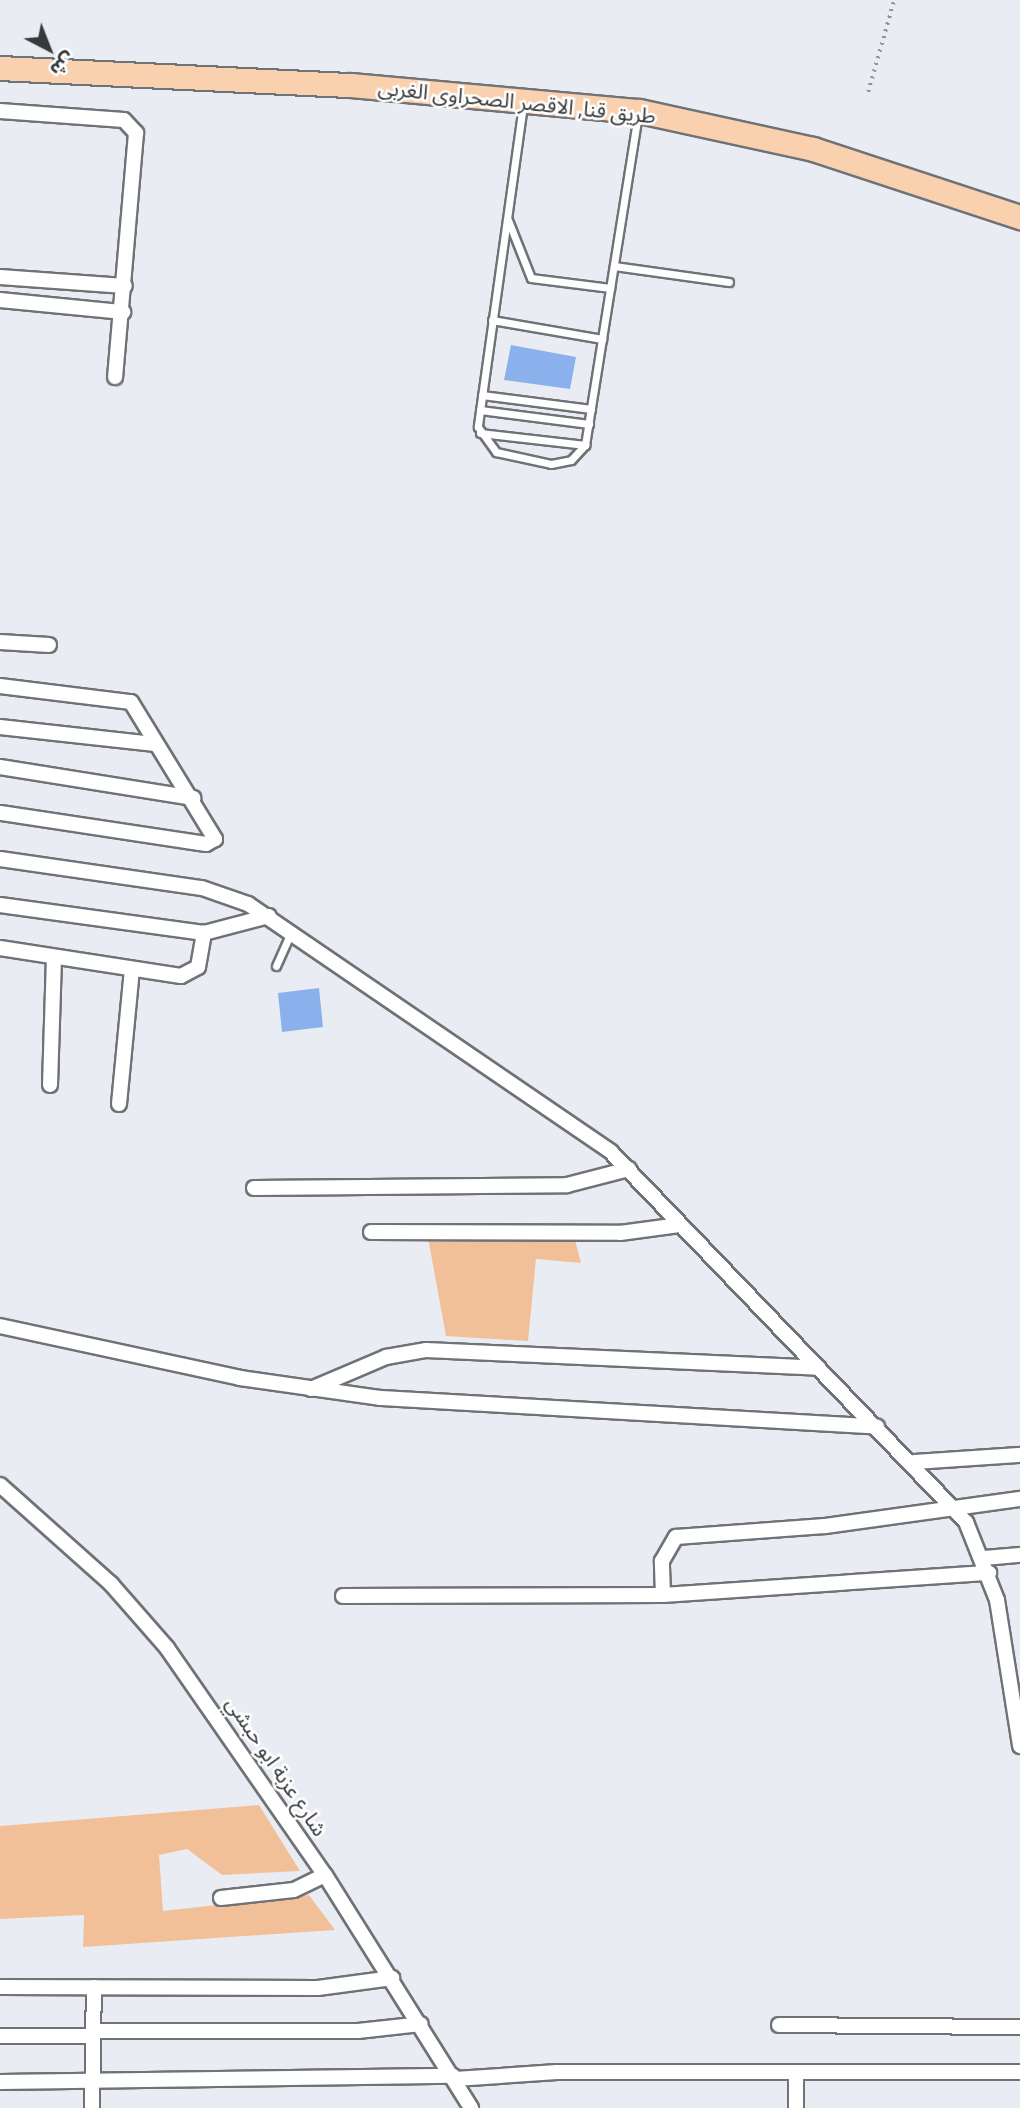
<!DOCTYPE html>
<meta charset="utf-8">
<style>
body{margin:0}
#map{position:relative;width:1020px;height:2108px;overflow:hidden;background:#e9edf3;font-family:Ubuntu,"Noto Sans Arabic",sans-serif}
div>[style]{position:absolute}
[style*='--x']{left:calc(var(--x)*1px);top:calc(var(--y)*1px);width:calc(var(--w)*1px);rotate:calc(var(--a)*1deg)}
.green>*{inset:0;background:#f2c098}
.building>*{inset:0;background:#8ab1ec}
.path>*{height:3.5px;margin-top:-1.75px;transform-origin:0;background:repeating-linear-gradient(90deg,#8e9195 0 2px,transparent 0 7px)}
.roads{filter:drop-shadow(2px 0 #6f7277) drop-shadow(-2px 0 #6f7277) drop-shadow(0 2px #6f7277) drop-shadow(0 -2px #6f7277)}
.lane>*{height:7px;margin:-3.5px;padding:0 3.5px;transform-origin:3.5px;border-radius:3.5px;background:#fff}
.street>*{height:14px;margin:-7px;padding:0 7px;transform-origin:7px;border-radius:7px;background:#fff}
.primary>*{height:23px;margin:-11.5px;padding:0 11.5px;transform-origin:11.5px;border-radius:11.5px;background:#fad1af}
span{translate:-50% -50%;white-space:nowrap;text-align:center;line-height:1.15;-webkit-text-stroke:5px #fff;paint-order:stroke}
.street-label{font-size:21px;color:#37393b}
.north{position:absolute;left:14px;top:14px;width:70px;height:70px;-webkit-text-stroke:5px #fff;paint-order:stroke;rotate:138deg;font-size:19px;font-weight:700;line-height:28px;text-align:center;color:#37393b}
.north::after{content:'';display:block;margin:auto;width:24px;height:32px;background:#37393b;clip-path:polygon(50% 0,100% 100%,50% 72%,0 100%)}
</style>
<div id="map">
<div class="green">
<div style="clip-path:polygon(428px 1238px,575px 1240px,581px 1263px,536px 1259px,528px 1341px,446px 1336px)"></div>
<div style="clip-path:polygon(259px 1805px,300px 1871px,222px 1875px,187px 1849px,159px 1855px,163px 1911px,309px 1895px,335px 1930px,83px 1947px,84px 1915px,0 1919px,0 1826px)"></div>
</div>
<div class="building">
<div style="clip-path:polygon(511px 345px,576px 357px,570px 389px,504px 380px)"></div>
<div style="clip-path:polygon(319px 988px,323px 1027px,282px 1032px,278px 993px)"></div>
</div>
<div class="path">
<div style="--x:868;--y:92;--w:96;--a:-74.2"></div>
</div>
<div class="roads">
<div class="lane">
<div style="--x:523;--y:105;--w:325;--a:98"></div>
<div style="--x:478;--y:427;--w:31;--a:54"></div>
<div style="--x:496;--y:452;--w:56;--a:12.3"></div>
<div style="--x:551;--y:464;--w:20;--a:-11"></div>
<div style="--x:571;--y:460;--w:21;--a:-47"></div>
<div style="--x:585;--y:445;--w:334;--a:-80.9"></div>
<div style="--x:508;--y:220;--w:62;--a:68.4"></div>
<div style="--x:531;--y:278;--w:80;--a:7.2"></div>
<div style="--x:614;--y:266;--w:116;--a:7.9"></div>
<div style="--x:492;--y:320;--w:112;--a:9.8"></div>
<div style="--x:482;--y:395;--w:110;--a:7.3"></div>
<div style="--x:480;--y:410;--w:110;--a:7.3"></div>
<div style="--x:480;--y:433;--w:106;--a:6.5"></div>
<div style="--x:276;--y:966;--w:37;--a:-66"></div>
</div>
<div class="street">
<div style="--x:0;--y:111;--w:124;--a:4.2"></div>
<div style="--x:124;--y:120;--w:18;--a:47"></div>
<div style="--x:136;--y:133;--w:245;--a:94.9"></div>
<div style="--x:0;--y:277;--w:125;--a:4.1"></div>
<div style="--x:0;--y:300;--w:124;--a:5.6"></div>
<div style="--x:0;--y:642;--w:49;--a:3.5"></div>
<div style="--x:0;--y:686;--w:132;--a:7"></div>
<div style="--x:131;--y:702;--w:161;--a:58.5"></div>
<div style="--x:215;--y:839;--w:10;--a:151"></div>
<div style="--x:206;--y:844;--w:208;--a:-171.4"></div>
<div style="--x:0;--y:727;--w:154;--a:6.3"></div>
<div style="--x:0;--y:767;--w:196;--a:9.1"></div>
<div style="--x:0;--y:859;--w:204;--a:8.2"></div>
<div style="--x:202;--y:888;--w:49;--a:19.2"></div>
<div style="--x:248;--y:904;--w:440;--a:34.3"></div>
<div style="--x:611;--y:1152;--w:513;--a:46.19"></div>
<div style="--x:966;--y:1522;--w:84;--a:68.3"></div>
<div style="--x:997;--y:1600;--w:148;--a:81"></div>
<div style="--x:0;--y:905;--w:206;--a:7.8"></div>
<div style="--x:204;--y:933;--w:67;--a:-14.7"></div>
<div style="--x:0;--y:948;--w:183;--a:8.8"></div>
<div style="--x:181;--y:976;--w:19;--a:-28"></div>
<div style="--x:198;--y:967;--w:35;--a:-80"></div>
<div style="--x:50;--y:1085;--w:128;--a:-88.2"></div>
<div style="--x:119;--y:1104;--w:136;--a:-84.5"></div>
<div style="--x:254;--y:1188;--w:313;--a:-0.5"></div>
<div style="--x:567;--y:1185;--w:64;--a:-14.5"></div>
<div style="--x:371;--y:1232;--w:249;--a:0.2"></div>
<div style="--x:620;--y:1233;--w:60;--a:-7.7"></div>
<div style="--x:0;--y:1326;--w:246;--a:12.2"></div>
<div style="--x:240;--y:1378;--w:141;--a:8.1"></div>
<div style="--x:380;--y:1398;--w:498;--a:3.3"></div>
<div style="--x:311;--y:1389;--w:82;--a:-23.1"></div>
<div style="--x:386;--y:1357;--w:41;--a:-9.9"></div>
<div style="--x:426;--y:1350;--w:393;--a:2.6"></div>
<div style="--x:914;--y:1462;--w:106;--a:-3.8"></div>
<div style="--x:0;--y:1485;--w:149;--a:41.7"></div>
<div style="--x:111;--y:1584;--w:85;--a:48.8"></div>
<div style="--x:167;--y:1648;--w:277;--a:55.2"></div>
<div style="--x:325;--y:1875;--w:275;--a:57.9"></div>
<div style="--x:984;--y:1558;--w:36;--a:-5"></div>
<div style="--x:663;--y:1595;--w:34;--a:-92"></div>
<div style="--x:662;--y:1561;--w:28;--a:-60"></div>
<div style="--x:676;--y:1537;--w:149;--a:-4.2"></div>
<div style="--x:825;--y:1526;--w:197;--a:-7.9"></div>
<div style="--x:343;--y:1596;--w:320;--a:-0.2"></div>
<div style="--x:663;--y:1595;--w:327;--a:-3.9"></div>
<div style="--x:221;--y:1898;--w:73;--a:-6.3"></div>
<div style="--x:294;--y:1890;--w:34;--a:-26"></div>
<div style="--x:0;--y:1987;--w:318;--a:0.2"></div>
<div style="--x:318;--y:1988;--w:75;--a:-7.7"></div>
<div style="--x:779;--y:2025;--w:241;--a:0.5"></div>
<div style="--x:93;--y:2031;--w:265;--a:0"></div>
<div style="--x:358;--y:2031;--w:63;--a:-6.3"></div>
<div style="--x:0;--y:2036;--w:93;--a:0"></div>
<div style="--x:796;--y:2074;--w:34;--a:90"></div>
<div style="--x:455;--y:2079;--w:102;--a:-3.9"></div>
<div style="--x:557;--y:2072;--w:463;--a:0"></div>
<div style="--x:0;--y:2082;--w:453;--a:-0.8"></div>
<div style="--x:92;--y:2108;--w:121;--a:-89.1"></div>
</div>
<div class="primary">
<div style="--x:0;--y:68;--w:351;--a:2.8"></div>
<div style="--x:351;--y:85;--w:289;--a:5.2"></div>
<div style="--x:639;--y:111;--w:178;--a:12.3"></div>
<div style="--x:813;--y:149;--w:218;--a:18.2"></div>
</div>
</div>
<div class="street-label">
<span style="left:517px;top:101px;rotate:6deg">طريق قنا, الاقصر الصحراوى الغربى</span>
<span style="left:277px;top:1766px;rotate:56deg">شارع عزبة ابو حبشي</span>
</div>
<div class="north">ش</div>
</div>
